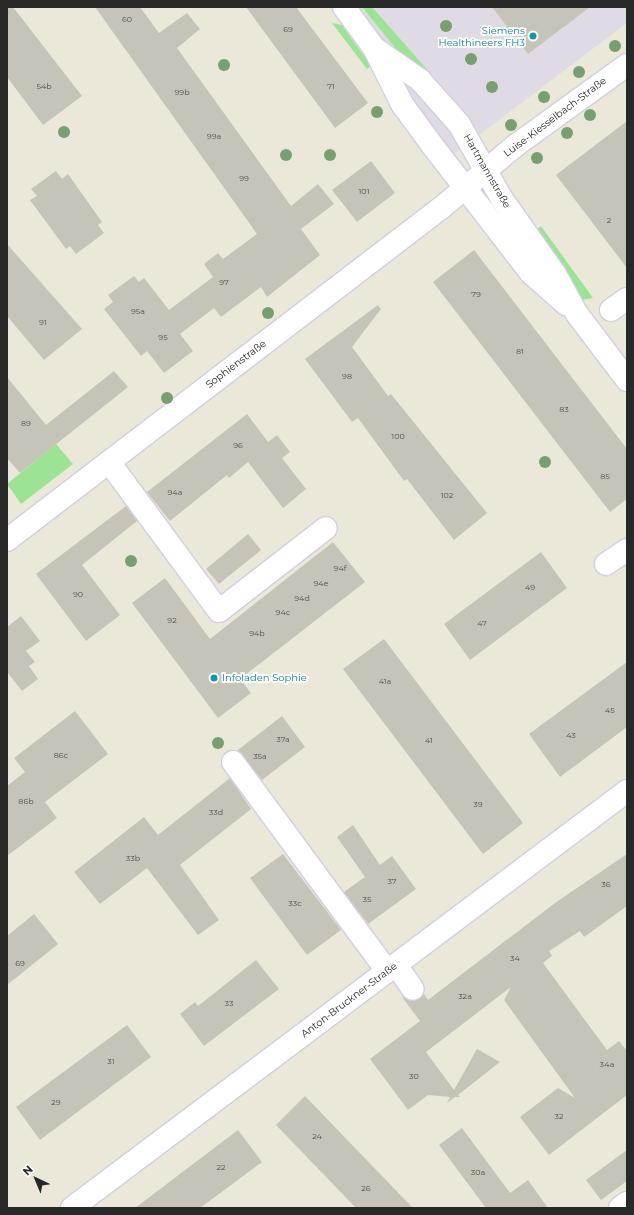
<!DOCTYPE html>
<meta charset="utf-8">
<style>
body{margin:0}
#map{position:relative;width:634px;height:1215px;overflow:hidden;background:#ebe8d9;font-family:Montserrat,sans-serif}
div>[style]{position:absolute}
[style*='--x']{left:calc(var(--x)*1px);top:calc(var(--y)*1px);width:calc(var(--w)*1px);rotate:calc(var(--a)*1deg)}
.industrial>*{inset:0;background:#dfdae3}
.green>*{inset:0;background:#9ce395}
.building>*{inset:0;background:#c6c4b9}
.roads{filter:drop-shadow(1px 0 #d0cfe2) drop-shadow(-1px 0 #d0cfe2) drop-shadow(0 1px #d0cfe2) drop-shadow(0 -1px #d0cfe2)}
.minor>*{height:22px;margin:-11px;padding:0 11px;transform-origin:11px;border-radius:11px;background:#fff}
.trees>*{width:12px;height:12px;margin:-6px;border-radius:50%;background:#77a070}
.dots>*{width:11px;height:11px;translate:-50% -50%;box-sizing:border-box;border:2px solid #fff;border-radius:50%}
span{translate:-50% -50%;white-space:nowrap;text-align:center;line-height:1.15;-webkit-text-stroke:3.5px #fff;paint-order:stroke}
.number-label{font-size:8px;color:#504f4c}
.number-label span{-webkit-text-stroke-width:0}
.culture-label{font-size:10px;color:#0d838f}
.right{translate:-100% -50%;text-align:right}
.left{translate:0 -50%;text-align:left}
.street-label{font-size:10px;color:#282828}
.frame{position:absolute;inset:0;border:8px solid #282828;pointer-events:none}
.north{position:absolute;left:16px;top:1159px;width:40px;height:40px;-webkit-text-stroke:3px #fff;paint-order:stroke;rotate:316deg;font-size:11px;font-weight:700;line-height:16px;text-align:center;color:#282828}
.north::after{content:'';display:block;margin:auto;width:14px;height:18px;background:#282828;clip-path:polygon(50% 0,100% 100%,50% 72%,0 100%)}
</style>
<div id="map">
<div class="industrial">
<div style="clip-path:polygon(332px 7px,627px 7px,627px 23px,450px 157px)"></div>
</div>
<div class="green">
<div style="clip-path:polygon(362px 7px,372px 7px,446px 91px,443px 93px,397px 50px)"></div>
<div style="clip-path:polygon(332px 23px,342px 25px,371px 66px,367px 69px)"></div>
<div style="clip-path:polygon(541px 226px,593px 298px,581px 300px,534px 232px)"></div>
<div style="clip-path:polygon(56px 444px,73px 464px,21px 504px,7px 484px)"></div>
</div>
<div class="building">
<div style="clip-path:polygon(7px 7px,13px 7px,82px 96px,43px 125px,7px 77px)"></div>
<div style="clip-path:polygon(95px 7px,140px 7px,159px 33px,187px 13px,200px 29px,177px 48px,291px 206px,318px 184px,334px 204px,301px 229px,320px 255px,267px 297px,261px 287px,221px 317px,214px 308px,180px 334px,193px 351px,164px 373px,147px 351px,141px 356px,104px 309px,113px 302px,108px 295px,134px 276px,139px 282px,144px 278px,169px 310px,213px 277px,204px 264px,218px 253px,223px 259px,257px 234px)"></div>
<div style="clip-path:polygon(246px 7px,296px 7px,368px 103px,335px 128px)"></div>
<div style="clip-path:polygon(492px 7px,590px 7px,528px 54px)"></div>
<div style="clip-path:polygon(627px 121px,627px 268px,556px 175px)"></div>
<div style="clip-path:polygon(371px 161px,395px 193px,357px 222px,332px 190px)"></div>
<div style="clip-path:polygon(56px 171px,62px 179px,68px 174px,102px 222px,98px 225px,104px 233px,76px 254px,70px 246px,66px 249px,30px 200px,37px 196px,31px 189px)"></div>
<div style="clip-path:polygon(7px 244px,82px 329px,44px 360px,7px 316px)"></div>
<div style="clip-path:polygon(474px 250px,627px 449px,627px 499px,610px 512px,433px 282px)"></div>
<div style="clip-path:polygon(378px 305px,381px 309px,352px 347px,388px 396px,391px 394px,487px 513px,454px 540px,407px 479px,404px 481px,358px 418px,352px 422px,305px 359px)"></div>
<div style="clip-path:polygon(114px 371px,128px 387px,20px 473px,7px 458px,7px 377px,46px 425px)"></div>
<div style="clip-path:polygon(247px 414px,268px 442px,277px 435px,290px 452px,282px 458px,306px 489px,283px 508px,248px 462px,229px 478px,227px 475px,170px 521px,147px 492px)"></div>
<div style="clip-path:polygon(126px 506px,137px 521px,82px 565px,120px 615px,86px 641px,36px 574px)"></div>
<div style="clip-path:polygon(248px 534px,261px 550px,219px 584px,206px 569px)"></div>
<div style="clip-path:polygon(333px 542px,365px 582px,240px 679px,251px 693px,218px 718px,132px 603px,165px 578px,210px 639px)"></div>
<div style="clip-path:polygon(541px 552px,567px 588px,470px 660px,444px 624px)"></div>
<div style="clip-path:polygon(21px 616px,40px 641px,26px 651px,35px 662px,29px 666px,38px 679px,22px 691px,7px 672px,7px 627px)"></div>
<div style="clip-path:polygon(384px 639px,523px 823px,483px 854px,343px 669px)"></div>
<div style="clip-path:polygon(627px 662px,627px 727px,560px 777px,529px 734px)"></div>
<div style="clip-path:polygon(75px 711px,108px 754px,45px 802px,57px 818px,7px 856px,7px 786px,25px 772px,14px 758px)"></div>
<div style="clip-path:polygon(282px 716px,305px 747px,262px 780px,238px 750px)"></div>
<div style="clip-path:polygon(230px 778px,251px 809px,180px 865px,219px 920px,198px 935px,147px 868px,100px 904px,74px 872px,144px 817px,158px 835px)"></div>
<div style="clip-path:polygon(353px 825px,380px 865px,392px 856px,416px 889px,368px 924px,344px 892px,365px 877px,337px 837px)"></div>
<div style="clip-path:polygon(283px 854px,341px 930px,307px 955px,250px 878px)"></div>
<div style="clip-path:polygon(627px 854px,627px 906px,584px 937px,580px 931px,549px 951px,552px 956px,543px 963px,607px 1050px,619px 1041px,627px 1051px,627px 1095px,549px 1155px,520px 1117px,558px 1088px,575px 1098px,504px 1000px,511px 987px,426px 1052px,454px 1090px,477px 1049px,500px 1062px,458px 1095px,460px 1097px,455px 1097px,447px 1103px,450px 1097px,428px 1095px,408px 1110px,370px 1059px,420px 1021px,402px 997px,415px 1001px,424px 994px,428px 1000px,555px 903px)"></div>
<div style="clip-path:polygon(34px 914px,58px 944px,7px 985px,7px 936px)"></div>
<div style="clip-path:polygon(256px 960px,279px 989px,204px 1046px,180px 1014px,195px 1002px,198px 1006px)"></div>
<div style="clip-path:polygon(127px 1025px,151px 1057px,40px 1140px,16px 1107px)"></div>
<div style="clip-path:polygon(305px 1096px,354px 1147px,413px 1208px,356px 1208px,276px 1125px)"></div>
<div style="clip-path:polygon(462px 1128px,510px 1193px,528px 1180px,548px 1208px,486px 1208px,439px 1145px)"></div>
<div style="clip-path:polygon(238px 1130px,262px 1162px,200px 1208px,135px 1208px)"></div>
<div style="clip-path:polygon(627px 1150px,627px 1181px,601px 1200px,586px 1180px)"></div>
</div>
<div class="roads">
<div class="minor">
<div style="--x:344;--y:7;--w:51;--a:53.8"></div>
<div style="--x:374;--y:48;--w:63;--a:63.4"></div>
<div style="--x:402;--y:104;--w:51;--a:53.8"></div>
<div style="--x:432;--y:145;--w:162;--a:52.3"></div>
<div style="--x:531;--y:273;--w:47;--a:41.5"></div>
<div style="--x:374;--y:48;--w:56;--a:34.8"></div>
<div style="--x:420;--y:80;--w:59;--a:48.4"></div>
<div style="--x:459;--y:124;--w:86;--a:60.2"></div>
<div style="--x:502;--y:199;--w:92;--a:54.8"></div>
<div style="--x:555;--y:274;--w:46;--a:61.2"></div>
<div style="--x:577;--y:314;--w:83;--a:52.9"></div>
<div style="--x:611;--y:310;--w:19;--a:-35"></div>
<div style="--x:109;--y:462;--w:185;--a:53.6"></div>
<div style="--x:219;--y:611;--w:135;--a:-37.8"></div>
<div style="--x:7;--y:540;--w:546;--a:-37.42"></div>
<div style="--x:441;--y:208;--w:97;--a:-40"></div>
<div style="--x:515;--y:146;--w:138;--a:-35.9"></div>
<div style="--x:606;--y:564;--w:25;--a:-34"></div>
<div style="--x:233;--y:762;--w:260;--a:53.6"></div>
<div style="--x:396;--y:965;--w:29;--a:55"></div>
<div style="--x:72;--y:1208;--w:694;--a:-36.92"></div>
<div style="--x:620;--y:1208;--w:9;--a:-36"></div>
</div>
</div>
<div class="trees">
<div style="left:446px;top:26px"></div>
<div style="left:615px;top:46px"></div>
<div style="left:471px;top:59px"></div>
<div style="left:224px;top:65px"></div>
<div style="left:579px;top:72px"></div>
<div style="left:492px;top:87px"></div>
<div style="left:544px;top:97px"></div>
<div style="left:377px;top:112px"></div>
<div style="left:590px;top:115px"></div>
<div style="left:511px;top:125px"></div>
<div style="left:64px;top:132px"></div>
<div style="left:567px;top:133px"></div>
<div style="left:286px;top:155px"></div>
<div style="left:330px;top:155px"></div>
<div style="left:537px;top:158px"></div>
<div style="left:268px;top:313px"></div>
<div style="left:167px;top:398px"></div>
<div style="left:545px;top:462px"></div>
<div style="left:131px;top:561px"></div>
<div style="left:218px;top:743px"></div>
</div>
<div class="dots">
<div style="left:533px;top:36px;background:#0f9aa8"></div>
<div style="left:214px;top:678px;background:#0f9aa8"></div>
</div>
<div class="number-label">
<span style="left:127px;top:20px">60</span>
<span style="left:288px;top:30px">69</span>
<span style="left:44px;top:87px">54b</span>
<span style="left:331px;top:87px">71</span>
<span style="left:182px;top:93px">99b</span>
<span style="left:214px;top:137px">99a</span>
<span style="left:244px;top:179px">99</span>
<span style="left:364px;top:192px">101</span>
<span style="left:609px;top:221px">2</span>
<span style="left:224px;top:283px">97</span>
<span style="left:476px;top:295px">79</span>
<span style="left:138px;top:312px">95a</span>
<span style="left:43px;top:323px">91</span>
<span style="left:163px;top:338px">95</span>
<span style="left:520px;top:352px">81</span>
<span style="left:347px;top:377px">98</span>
<span style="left:564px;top:410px">83</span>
<span style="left:26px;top:424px">89</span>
<span style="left:398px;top:437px">100</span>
<span style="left:238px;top:446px">96</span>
<span style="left:605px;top:477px">85</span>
<span style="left:175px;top:493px">94a</span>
<span style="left:447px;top:496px">102</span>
<span style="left:340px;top:569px">94f</span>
<span style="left:321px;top:584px">94e</span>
<span style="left:530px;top:588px">49</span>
<span style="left:78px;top:595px">90</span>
<span style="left:302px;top:599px">94d</span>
<span style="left:283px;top:613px">94c</span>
<span style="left:172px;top:621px">92</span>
<span style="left:482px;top:624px">47</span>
<span style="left:257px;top:634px">94b</span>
<span style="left:385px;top:682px">41a</span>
<span style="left:610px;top:711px">45</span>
<span style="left:571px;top:736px">43</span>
<span style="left:283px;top:740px">37a</span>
<span style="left:429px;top:741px">41</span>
<span style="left:61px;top:756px">86c</span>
<span style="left:260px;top:757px">35a</span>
<span style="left:26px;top:802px">86b</span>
<span style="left:478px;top:805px">39</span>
<span style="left:216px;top:813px">33d</span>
<span style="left:133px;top:859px">33b</span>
<span style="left:392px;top:882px">37</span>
<span style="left:606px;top:885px">36</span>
<span style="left:367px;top:900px">35</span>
<span style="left:295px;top:904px">33c</span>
<span style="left:515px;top:959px">34</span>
<span style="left:20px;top:964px">69</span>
<span style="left:465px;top:997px">32a</span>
<span style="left:229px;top:1004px">33</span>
<span style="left:111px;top:1062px">31</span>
<span style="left:607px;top:1065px">34a</span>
<span style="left:414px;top:1077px">30</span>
<span style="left:56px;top:1103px">29</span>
<span style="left:559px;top:1117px">32</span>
<span style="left:317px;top:1137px">24</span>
<span style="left:221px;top:1168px">22</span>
<span style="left:478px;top:1173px">30a</span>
<span style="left:366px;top:1189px">26</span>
</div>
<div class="culture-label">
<span class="right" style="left:525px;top:36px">Siemens<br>Healthineers FH3</span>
<span class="left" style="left:222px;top:678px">Infoladen Sophie</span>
</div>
<div class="street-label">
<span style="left:555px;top:117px;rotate:-37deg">Luise-Kiesselbach-Straße</span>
<span style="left:487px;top:171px;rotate:60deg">Hartmannstraße</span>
<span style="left:236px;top:364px;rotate:-37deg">Sophienstraße</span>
<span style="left:349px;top:1000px;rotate:-37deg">Anton-Bruckner-Straße</span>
</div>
<div class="frame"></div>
<div class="north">N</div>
</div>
